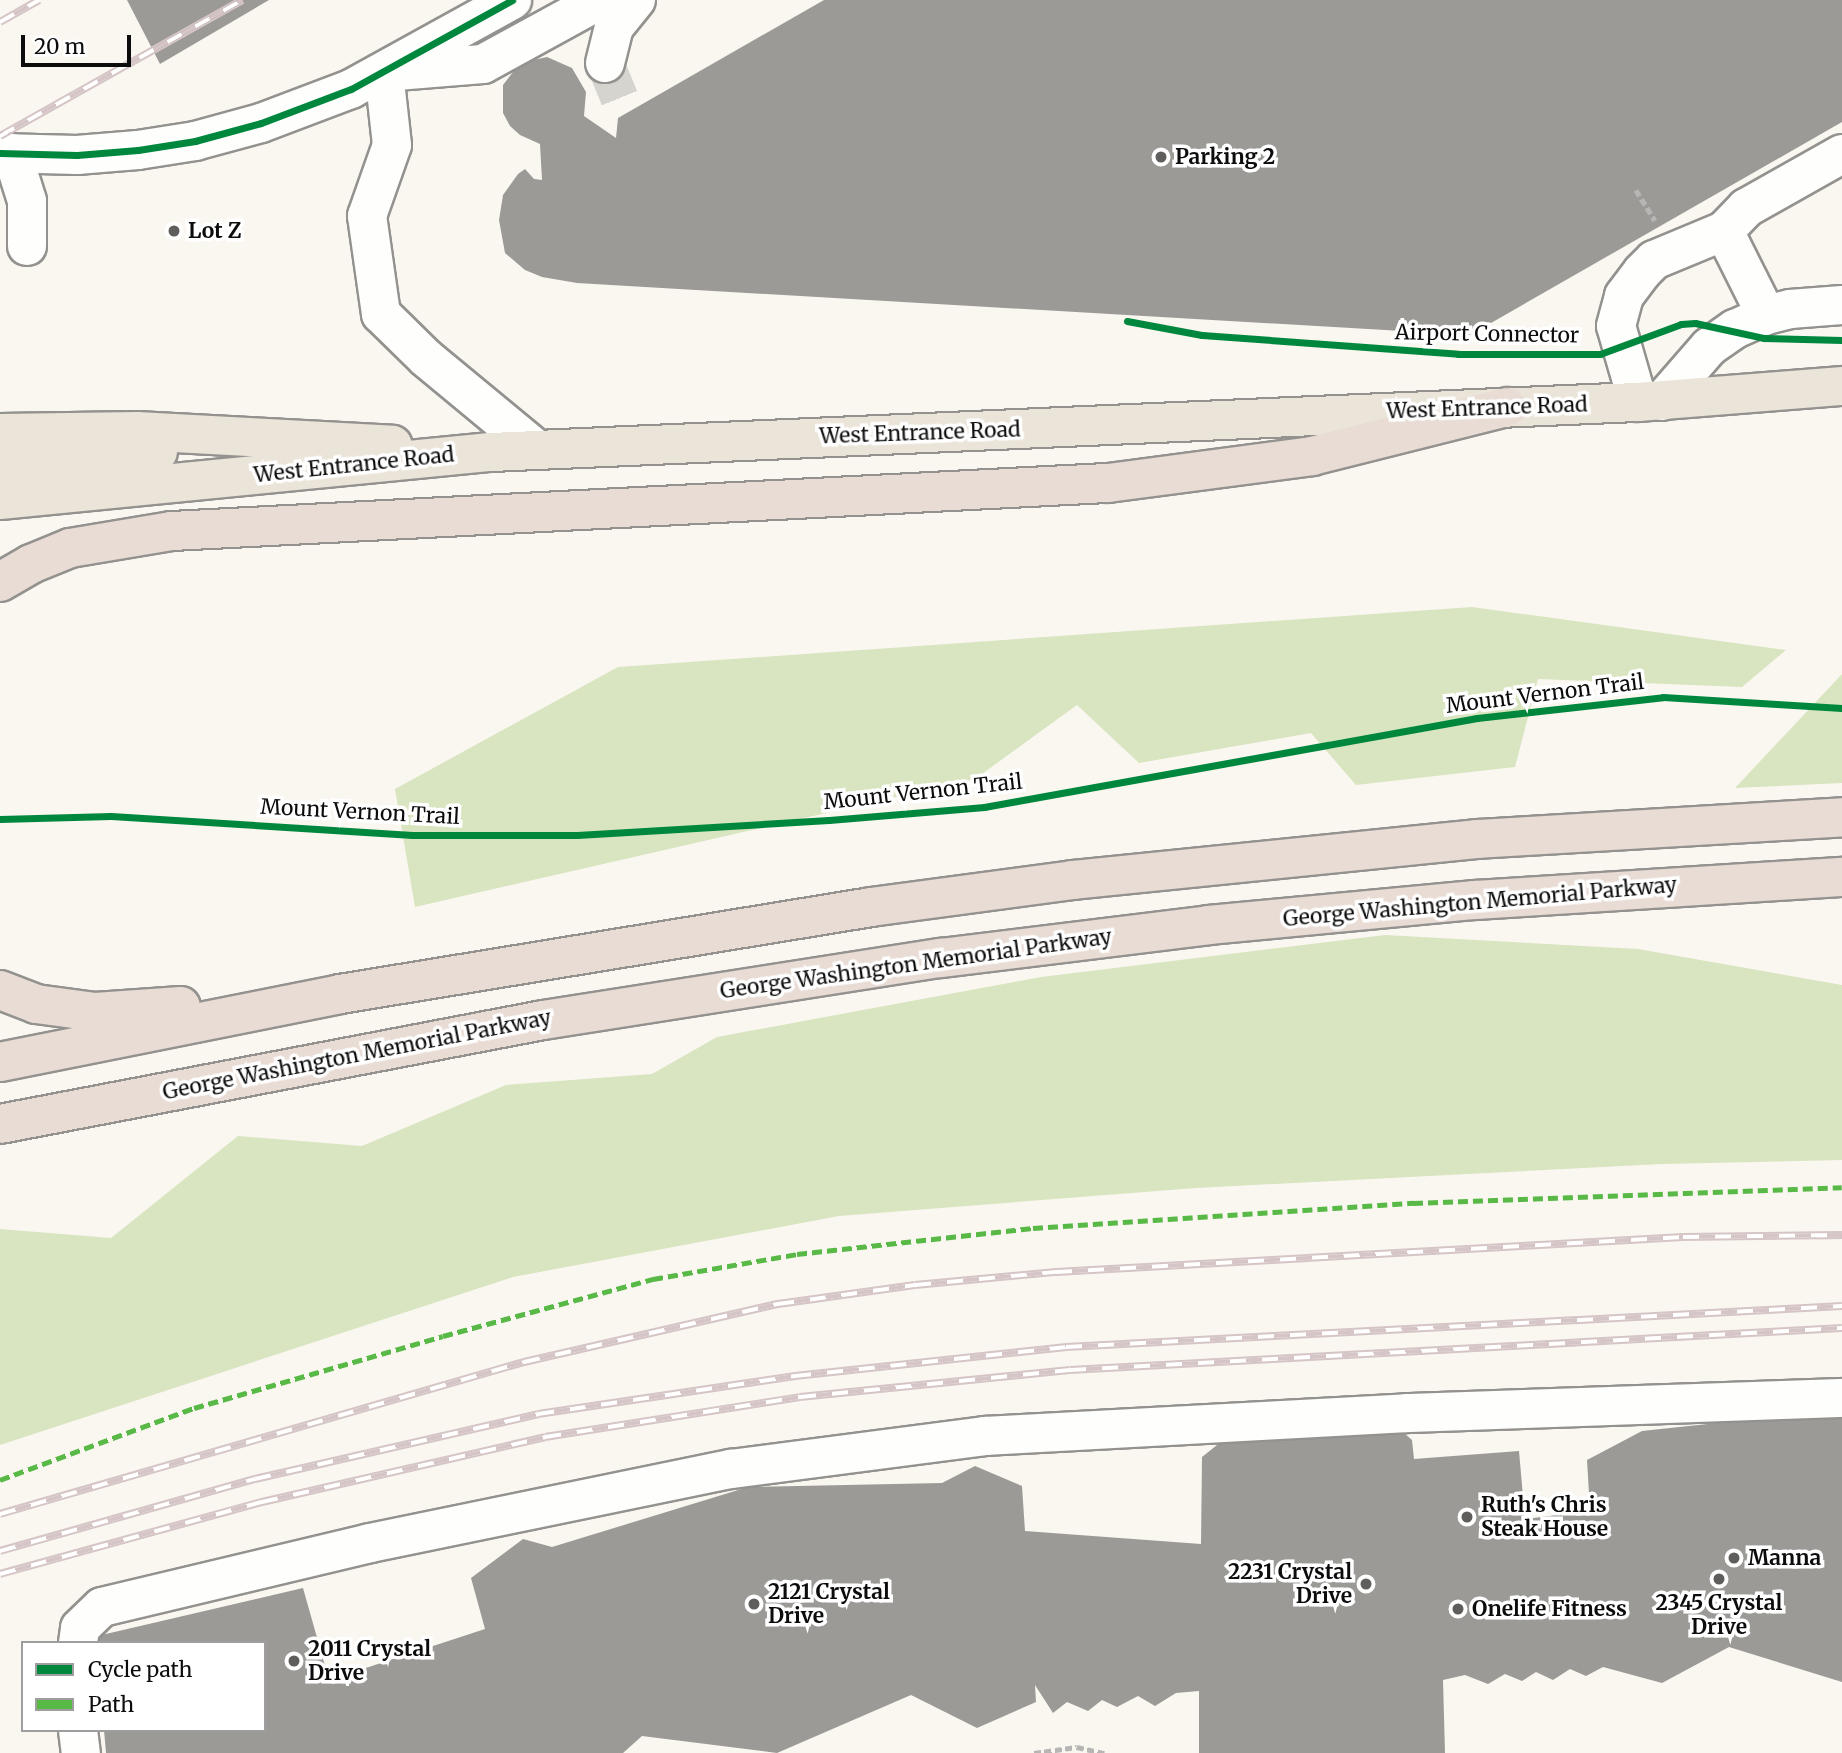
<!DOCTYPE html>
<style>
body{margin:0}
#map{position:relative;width:1842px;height:1753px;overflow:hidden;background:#faf7f0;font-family:Merriweather,serif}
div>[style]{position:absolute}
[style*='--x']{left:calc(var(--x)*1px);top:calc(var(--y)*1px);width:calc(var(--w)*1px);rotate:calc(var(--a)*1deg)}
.forest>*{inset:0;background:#d8e5c0}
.building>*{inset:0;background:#9c9a96}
.minor-tunnel>*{height:38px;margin-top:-19px;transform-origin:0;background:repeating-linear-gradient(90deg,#d6d4ce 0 38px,transparent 0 57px)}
.path>*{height:4.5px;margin-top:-2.25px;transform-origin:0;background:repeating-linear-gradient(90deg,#b7b6b5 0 7px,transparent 0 10.5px)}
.roads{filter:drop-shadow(2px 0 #93928f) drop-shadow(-2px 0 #93928f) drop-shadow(0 2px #93928f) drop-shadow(0 -2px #93928f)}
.minor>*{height:38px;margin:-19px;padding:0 19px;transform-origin:19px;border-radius:19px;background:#fefefd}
.major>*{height:38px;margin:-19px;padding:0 19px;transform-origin:19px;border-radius:19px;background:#ebe4d9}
.highway>*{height:38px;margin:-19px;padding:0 19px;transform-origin:19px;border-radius:19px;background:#e8dcd5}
.rail>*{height:8px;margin-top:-4px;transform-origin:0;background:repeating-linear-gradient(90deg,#fff 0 16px,#d5c5c6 0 32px);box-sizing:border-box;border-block:2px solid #d5c5c6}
.quiet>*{height:5px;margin-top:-2.5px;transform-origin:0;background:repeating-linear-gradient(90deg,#58b947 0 10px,transparent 0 15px)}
.cycleway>*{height:7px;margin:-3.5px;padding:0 3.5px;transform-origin:3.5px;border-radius:3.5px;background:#00873e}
.dots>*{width:19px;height:19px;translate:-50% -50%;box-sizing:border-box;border:4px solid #fff;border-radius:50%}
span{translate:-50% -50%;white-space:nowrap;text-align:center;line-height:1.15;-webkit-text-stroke:7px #fff;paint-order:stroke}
.poi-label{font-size:21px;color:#0c0c0c;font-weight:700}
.left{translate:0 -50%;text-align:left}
.right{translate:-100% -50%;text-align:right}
.street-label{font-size:21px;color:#0c0c0c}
.legend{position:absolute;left:21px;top:1641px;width:245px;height:91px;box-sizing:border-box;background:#fff;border:2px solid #9e9e9e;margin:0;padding:9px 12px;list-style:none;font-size:21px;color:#0c0c0c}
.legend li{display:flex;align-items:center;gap:14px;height:35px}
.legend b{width:35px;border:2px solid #9e9e9e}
.scale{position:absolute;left:21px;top:35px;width:110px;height:32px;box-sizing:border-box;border:4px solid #0c0c0c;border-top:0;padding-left:9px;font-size:21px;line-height:24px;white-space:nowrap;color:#0c0c0c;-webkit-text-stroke:5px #fff;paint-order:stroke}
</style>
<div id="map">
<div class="forest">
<div style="clip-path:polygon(1472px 607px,1786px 650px,1742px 687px,1538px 679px,1515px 767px,1356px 785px,1311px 733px,1139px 763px,1077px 705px,975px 779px,415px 907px,395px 789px,618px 667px)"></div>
<div style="clip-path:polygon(1842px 674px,1842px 783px,1735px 788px)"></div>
<div style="clip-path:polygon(1385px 935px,1638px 949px,1842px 985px,1842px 1160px,1662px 1164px,1196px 1188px,839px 1216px,513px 1277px,0 1445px,0 1229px,111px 1238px,238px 1136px,362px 1146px,506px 1085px,652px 1074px,717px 1037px,1041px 977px)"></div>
</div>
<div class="building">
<div style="clip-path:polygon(127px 0,269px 0,160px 64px)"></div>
<div style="clip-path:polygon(824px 0,1842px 0,1842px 122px,1470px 335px,577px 283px,542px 277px,525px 270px,505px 253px,499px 220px,503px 195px,518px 174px,525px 169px,534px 179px,542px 180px,540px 144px,520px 135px,510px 126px,503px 113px,503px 85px,520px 63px,547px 57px,572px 68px,586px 92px,584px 116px,616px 138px,618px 118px)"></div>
<div style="clip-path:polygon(1842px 1413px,1842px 1682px,1729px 1647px,1662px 1683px,1603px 1667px,1586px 1676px,1570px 1669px,1553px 1680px,1536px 1672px,1522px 1681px,1505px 1674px,1488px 1684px,1465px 1675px,1443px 1680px,1445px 1753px,1199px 1753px,1199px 1691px,1176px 1693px,1155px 1706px,1138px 1696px,1117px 1707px,1102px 1700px,1088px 1711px,1067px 1702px,1053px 1713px,1035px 1685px,1036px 1702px,977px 1728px,911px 1695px,777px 1753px,642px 1736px,623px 1753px,106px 1753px,104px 1730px,264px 1730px,264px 1643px,93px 1643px,93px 1637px,303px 1588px,329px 1680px,485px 1629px,471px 1578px,523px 1539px,552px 1547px,748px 1487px,942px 1483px,975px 1466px,1022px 1486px,1025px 1531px,1201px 1544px,1202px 1457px,1222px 1441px,1389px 1429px,1404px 1433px,1412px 1440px,1414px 1459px,1519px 1451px,1525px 1519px,1590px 1511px,1587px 1460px,1642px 1431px,1800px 1414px)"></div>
</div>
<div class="minor-tunnel">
<div style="--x:605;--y:63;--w:55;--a:67.6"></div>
</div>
<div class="path">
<div style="--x:1636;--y:190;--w:36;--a:58"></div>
<div style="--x:1034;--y:1753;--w:43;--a:-7.9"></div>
<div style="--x:1077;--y:1747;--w:28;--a:13"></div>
</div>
<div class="roads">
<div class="minor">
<div style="--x:605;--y:63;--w:37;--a:-76"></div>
<div style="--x:614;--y:27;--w:35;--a:-51"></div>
<div style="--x:0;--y:153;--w:77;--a:1.5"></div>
<div style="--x:77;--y:155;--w:61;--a:-4.7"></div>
<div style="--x:138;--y:150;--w:58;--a:-9"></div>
<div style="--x:195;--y:141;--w:68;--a:-15.3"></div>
<div style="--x:261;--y:123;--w:96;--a:-20.7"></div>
<div style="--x:351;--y:89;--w:184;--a:-28.9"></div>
<div style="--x:12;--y:153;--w:50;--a:72.6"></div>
<div style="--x:27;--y:201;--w:45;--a:90"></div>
<div style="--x:1724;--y:231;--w:94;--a:63.4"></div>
<div style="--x:1662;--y:401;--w:72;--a:-49"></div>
<div style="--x:1709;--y:347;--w:32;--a:-35"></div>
<div style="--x:1735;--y:329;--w:34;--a:-24"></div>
<div style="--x:1766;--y:315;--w:25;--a:-14"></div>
<div style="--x:1790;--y:309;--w:52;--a:-4.4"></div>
<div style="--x:1638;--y:402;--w:79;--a:-106.1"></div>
<div style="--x:1616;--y:326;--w:31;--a:-75"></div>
<div style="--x:1624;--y:296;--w:30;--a:-53"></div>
<div style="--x:1642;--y:272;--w:17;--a:-45"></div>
<div style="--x:1654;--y:260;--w:76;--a:-22.5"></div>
<div style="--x:1724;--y:231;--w:32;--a:-46"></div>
<div style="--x:1746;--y:208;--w:110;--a:-29.4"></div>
<div style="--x:536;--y:449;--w:143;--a:-140.4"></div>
<div style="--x:426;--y:358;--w:63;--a:-135.6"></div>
<div style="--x:381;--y:314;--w:99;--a:-98.1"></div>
<div style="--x:367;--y:216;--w:75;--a:-70.6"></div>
<div style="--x:392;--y:145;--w:73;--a:-96.3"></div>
<div style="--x:384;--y:72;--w:99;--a:-4.6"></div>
<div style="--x:483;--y:64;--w:133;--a:-28.7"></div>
<div style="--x:78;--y:1643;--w:15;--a:-82"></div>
<div style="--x:80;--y:1628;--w:30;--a:-44"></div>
<div style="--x:102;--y:1607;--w:276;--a:-13.4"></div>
<div style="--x:370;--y:1543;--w:369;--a:-11.6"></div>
<div style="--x:732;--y:1469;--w:255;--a:-7.4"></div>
<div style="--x:985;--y:1436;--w:423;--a:-3.1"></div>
<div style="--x:1407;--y:1413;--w:435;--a:-2"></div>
<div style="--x:78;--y:1730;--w:23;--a:83"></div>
</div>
<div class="major">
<div style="--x:0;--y:433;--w:137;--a:-0.8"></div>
<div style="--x:137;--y:431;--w:256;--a:3.1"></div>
<div style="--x:0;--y:470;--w:159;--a:-6.5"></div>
<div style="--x:0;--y:500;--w:493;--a:-5.6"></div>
<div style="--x:491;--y:452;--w:1148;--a:-2.5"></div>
<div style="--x:1638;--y:402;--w:205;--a:-4.5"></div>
</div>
<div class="highway">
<div style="--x:0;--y:582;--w:36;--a:-30"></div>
<div style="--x:31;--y:564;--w:42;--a:-22.3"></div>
<div style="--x:70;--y:548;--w:103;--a:-9.5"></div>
<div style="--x:172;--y:531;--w:937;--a:-2.94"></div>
<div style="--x:1108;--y:483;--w:206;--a:-7.5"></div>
<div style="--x:1312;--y:456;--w:201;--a:-14.1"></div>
<div style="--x:0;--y:990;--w:39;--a:21"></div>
<div style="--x:36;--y:1004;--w:60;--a:7.7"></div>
<div style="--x:95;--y:1012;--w:86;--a:-4"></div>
<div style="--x:0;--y:1062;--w:347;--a:-11.3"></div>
<div style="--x:340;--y:994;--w:538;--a:-9.3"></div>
<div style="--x:871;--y:907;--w:204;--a:-7.6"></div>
<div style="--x:1073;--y:880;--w:406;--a:-5.8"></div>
<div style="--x:1477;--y:839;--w:366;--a:-3.4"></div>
<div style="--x:0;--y:1124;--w:553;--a:-10.84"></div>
<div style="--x:543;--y:1020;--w:403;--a:-8.9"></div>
<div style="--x:941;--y:958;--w:270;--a:-7"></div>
<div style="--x:1209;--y:925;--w:267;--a:-5.4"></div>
<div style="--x:1475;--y:900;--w:368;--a:-3.6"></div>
</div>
</div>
<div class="rail">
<div style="--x:0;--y:22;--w:45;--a:-29.4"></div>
<div style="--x:0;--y:136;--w:278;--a:-29.3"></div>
<div style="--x:0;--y:1514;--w:546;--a:-16.18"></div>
<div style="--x:524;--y:1362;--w:261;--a:-12.9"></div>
<div style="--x:778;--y:1304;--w:138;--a:-7.9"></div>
<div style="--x:915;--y:1285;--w:142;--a:-5.3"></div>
<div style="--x:1056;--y:1272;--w:628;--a:-3.2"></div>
<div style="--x:1683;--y:1237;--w:159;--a:-0.7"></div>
<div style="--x:0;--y:1551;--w:265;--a:-15.8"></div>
<div style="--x:255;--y:1479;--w:290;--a:-12.9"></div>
<div style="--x:538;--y:1414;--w:260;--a:-8.4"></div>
<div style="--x:795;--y:1376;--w:273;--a:-6.1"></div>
<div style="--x:1066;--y:1347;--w:777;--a:-3.02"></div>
<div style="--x:0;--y:1574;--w:272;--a:-15.4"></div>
<div style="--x:262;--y:1502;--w:290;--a:-12.9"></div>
<div style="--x:545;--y:1437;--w:258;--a:-8.9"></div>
<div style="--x:800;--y:1397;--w:271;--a:-5.7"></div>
<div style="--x:1070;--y:1370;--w:773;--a:-3.11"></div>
</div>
<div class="quiet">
<div style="--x:0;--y:1480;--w:207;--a:-20.4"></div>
<div style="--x:194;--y:1408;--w:259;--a:-16.1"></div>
<div style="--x:443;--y:1336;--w:218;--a:-15.2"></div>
<div style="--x:653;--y:1279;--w:146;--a:-9.8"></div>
<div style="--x:797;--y:1254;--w:237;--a:-6.3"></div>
<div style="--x:1033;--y:1228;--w:381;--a:-3.8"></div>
<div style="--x:1413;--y:1203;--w:429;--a:-2.1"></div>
</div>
<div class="cycleway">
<div style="--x:0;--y:153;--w:77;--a:1.5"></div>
<div style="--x:77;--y:155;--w:61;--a:-4.7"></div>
<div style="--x:138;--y:150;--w:58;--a:-9"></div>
<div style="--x:195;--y:141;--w:68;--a:-15.3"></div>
<div style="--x:261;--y:123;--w:96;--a:-20.7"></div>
<div style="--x:351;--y:89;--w:184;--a:-28.9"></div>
<div style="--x:1127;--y:321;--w:76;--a:10.6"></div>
<div style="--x:1202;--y:335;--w:257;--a:4.2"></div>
<div style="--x:1458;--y:354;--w:142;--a:0"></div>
<div style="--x:1600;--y:354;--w:86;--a:-20.3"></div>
<div style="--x:1681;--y:324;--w:14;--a:-4"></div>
<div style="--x:1695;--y:323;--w:71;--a:12.3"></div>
<div style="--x:1764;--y:338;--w:78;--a:1.5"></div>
<div style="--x:0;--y:819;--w:111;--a:-1.5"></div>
<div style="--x:111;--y:816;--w:302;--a:3.6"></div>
<div style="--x:412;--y:835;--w:165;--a:0"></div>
<div style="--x:577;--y:835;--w:252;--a:-3.4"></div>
<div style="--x:829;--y:820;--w:156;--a:-4.8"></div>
<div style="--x:984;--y:807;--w:501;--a:-10.23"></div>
<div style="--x:1477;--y:718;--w:187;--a:-6.4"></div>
<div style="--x:1663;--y:697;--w:179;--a:3.5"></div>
</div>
<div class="dots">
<div style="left:1161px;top:157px;background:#5f5e5c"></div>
<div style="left:174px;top:231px;background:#5f5e5c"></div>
<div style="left:1467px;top:1517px;background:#5f5e5c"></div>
<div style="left:1734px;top:1558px;background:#5f5e5c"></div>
<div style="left:1719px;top:1579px;background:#5f5e5c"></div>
<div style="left:1366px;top:1584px;background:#5f5e5c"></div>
<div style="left:754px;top:1604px;background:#5f5e5c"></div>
<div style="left:1458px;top:1609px;background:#5f5e5c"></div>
<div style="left:294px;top:1661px;background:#5f5e5c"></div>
</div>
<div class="poi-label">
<span class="left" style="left:1175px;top:157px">Parking 2</span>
<span class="left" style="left:188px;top:231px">Lot Z</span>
<span class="left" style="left:1481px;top:1517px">Ruth's Chris<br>Steak House</span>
<span class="left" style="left:1748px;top:1558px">Manna</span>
<span class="right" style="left:1352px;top:1584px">2231 Crystal<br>Drive</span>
<span class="left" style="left:768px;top:1604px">2121 Crystal<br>Drive</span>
<span style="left:1719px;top:1615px">2345 Crystal<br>Drive</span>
<span class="left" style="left:1472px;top:1609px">Onelife Fitness</span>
<span class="left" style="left:308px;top:1661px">2011 Crystal<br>Drive</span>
</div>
<div class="street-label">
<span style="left:1487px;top:334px;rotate:1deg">Airport Connector</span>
<span style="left:1487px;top:408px;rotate:-2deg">West Entrance Road</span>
<span style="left:920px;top:433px;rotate:-2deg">West Entrance Road</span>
<span style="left:354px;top:465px;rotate:-6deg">West Entrance Road</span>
<span style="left:1545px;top:694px;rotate:-7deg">Mount Vernon Trail</span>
<span style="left:923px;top:792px;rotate:-6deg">Mount Vernon Trail</span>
<span style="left:360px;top:812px;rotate:3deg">Mount Vernon Trail</span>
<span style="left:1480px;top:902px;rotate:-5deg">George Washington Memorial Parkway</span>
<span style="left:916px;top:964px;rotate:-8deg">George Washington Memorial Parkway</span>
<span style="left:357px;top:1055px;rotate:-11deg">George Washington Memorial Parkway</span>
</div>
<ul class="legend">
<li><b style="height:9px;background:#00873e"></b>Cycle path</li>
<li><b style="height:9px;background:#58b947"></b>Path</li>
</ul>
<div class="scale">20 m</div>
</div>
